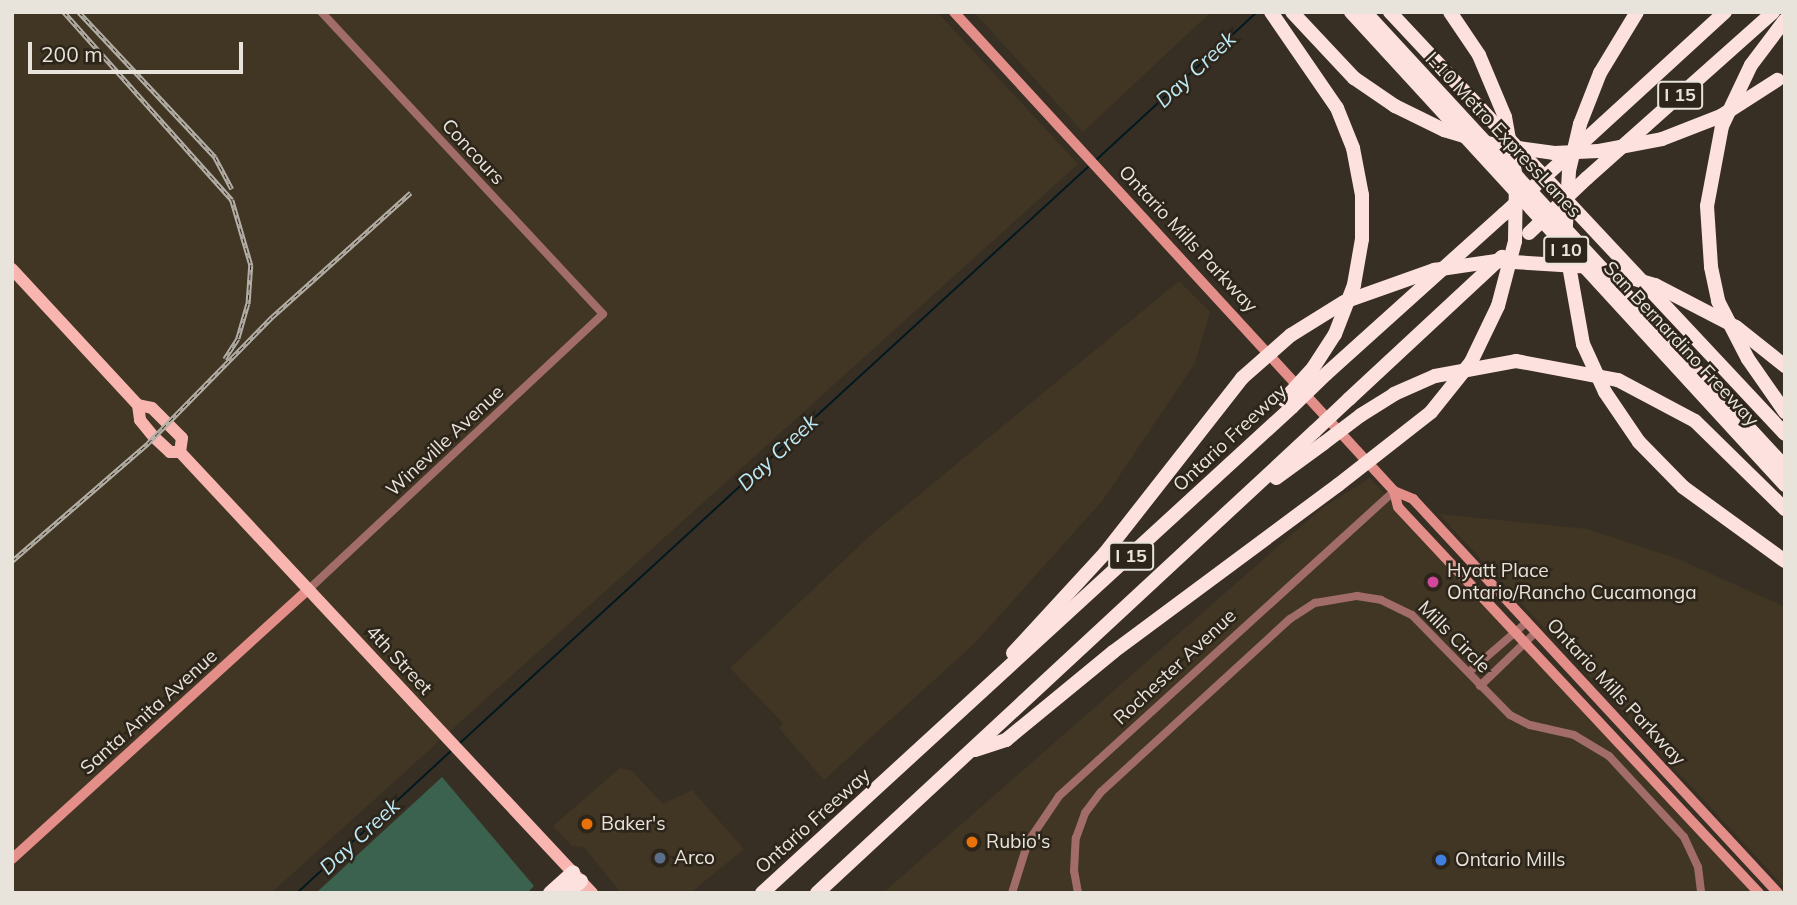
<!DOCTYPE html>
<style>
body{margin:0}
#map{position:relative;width:1797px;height:905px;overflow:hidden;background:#372f23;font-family:Mulish,sans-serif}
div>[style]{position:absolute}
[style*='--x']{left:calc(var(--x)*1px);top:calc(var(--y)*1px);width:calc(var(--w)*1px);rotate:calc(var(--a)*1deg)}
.built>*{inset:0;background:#413624}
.green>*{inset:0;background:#3a624e}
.stream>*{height:2px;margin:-1px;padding:0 1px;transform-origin:1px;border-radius:1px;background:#001921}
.street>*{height:8px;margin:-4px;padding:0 4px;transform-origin:4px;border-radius:4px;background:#a26d69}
.secondary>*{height:10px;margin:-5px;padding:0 5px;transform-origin:5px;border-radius:5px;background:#e38e88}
.primary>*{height:12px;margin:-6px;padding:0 6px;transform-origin:6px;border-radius:6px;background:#f9b6b1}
.highway>*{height:14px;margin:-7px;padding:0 7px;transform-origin:7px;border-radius:7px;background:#fce1de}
.rail>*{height:4.5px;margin-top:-2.25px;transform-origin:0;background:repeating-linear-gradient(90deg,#2d251a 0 5px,#b4afa6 0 10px);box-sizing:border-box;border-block:2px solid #b4afa6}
.highway-bridge>*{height:14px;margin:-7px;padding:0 7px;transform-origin:7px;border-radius:7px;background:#fce1de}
.dots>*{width:19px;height:19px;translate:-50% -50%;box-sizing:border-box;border:4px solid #2d251a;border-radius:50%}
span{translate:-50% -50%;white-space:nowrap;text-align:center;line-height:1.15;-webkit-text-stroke:5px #2d251a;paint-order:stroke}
.shield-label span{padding:2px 5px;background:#2d251a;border:2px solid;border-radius:5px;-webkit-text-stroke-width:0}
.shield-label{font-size:18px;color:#e8e4dc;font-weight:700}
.street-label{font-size:19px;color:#e8e4dc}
.poi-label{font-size:19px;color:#e8e4dc}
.left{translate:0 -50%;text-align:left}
.water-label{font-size:21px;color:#bdeaf7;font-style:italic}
.frame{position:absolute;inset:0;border:14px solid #e8e4dc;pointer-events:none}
.scale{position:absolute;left:28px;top:42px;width:215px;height:32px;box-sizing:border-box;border:4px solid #e8e4dc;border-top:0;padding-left:9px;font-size:21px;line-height:24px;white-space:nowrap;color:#e8e4dc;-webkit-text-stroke:5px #2d251a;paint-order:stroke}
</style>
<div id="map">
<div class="built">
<div style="clip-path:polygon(12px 12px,937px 12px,1078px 164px,271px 893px,12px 893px)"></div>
<div style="clip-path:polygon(974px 12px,1211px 12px,1083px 132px)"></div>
<div style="clip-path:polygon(1179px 281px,1210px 312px,1195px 363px,1103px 500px,975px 643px,824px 780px,779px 728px,783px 723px,730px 668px,874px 532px)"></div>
<div style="clip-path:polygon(1370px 478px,1753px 893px,883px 893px,1322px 508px)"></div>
<div style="clip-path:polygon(1439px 514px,1587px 529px,1676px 558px,1785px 607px,1785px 888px)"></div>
<div style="clip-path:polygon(620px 768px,632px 771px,663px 804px,692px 790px,744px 849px,690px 893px,621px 893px,584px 847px,572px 846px,553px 826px)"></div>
</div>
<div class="green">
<div style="clip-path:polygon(442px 777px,534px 886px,527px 893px,316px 893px)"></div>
</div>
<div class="stream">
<div style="--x:1095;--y:161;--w:220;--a:-42.6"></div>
<div style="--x:460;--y:743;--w:852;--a:-42.53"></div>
<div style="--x:297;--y:893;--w:209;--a:-42.7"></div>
</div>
<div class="street">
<div style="--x:308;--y:590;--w:404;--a:-43.1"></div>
<div style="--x:603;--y:314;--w:413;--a:-133"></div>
<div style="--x:1469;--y:672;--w:77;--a:-40.8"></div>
<div style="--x:1480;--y:686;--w:78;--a:-44"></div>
<div style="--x:1012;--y:893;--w:53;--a:-72.6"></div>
<div style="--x:1028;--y:842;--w:55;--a:-56"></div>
<div style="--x:1059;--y:796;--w:453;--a:-42.3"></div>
<div style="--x:1078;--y:893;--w:22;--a:-100"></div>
<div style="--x:1074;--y:871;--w:33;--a:-87"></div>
<div style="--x:1076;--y:838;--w:27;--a:-70"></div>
<div style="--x:1085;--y:813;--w:26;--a:-53"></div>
<div style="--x:1101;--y:792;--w:256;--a:-42.5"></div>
<div style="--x:1290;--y:619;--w:30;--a:-33"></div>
<div style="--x:1315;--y:603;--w:43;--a:-9.5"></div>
<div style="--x:1357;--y:596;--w:24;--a:9"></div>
<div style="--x:1381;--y:600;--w:34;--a:26"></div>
<div style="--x:1412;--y:615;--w:140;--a:45.6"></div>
<div style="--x:1510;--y:715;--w:22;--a:27"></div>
<div style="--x:1530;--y:725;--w:45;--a:12.8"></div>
<div style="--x:1574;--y:735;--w:41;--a:31"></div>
<div style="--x:1609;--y:756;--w:110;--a:47.2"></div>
<div style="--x:1684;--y:837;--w:33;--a:65"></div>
<div style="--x:1698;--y:867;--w:26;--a:83"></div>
</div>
<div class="secondary">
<div style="--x:954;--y:12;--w:650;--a:47.43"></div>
<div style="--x:1394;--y:491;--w:21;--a:23"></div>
<div style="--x:1413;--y:499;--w:537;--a:47.19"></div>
<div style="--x:1394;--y:491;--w:16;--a:76"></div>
<div style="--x:1398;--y:507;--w:529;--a:46.92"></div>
<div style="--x:12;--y:859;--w:400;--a:-42.3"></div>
</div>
<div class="primary">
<div style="--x:12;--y:269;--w:185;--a:47.2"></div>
<div style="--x:138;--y:405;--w:14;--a:12"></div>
<div style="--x:152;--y:408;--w:42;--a:45"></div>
<div style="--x:182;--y:438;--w:14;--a:98"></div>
<div style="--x:138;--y:405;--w:15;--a:82"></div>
<div style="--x:140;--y:420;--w:22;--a:51"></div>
<div style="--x:154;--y:437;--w:22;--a:43"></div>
<div style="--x:170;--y:452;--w:10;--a:0"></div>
<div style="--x:180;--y:452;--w:604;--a:46.95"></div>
</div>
<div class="highway">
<div style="--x:1271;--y:12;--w:116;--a:55.5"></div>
<div style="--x:1337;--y:108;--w:43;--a:68.2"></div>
<div style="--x:1353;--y:148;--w:48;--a:79.2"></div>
<div style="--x:1362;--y:195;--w:44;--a:90"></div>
<div style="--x:1362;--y:239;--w:47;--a:99.9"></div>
<div style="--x:1354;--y:285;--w:53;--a:111.2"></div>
<div style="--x:1335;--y:334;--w:40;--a:122.9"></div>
<div style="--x:1292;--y:12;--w:91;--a:46.8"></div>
<div style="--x:1351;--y:12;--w:642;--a:47.46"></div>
<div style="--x:1365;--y:12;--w:619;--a:47.29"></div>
<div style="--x:1390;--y:12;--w:578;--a:46.89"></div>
<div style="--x:1450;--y:12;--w:52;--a:56"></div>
<div style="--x:1785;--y:20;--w:56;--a:127.1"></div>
<div style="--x:1751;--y:65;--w:68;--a:115.4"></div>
<div style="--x:1722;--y:126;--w:81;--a:100.6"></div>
<div style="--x:1707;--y:206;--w:61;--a:86.2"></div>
<div style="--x:1711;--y:267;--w:35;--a:78"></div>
<div style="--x:1718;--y:301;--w:65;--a:62.7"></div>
<div style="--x:1748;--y:359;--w:65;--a:55.1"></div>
<div style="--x:1571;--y:153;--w:209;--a:-42.5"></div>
<div style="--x:1587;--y:178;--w:249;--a:-41.7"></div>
<div style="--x:1326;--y:374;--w:239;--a:-42"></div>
<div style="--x:1349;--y:399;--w:209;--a:-42.9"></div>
<div style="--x:1361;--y:415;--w:39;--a:-32"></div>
<div style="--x:1394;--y:394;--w:45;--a:-23.7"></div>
<div style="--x:1435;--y:376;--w:82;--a:-10.5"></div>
<div style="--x:1516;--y:361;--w:104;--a:10.6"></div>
<div style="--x:1618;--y:380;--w:87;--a:28"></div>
<div style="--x:1695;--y:421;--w:126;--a:44.4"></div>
<div style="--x:1639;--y:442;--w:63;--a:45.6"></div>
<div style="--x:1683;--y:487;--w:126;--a:36"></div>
<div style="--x:1276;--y:478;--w:59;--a:-36.1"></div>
<div style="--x:1013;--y:653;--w:136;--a:-47.4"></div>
<div style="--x:1105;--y:553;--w:222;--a:-51.9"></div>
<div style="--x:975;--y:750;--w:33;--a:-18"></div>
<div style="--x:1006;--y:740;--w:139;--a:-39.4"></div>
<div style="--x:1113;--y:652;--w:280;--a:-36.6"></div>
<div style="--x:550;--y:893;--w:31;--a:-42"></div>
<div style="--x:569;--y:893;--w:17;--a:-45"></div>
<div style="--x:762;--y:893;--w:719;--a:-42.52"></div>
<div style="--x:817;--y:893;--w:679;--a:-42.85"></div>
</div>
<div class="rail">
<div style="--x:64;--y:12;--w:252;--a:48.2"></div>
<div style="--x:232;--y:200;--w:68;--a:73.7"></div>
<div style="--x:251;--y:265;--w:39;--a:94"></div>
<div style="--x:248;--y:304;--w:36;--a:106"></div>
<div style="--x:238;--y:339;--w:24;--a:123"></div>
<div style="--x:79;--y:12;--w:199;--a:46.8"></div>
<div style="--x:215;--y:157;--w:36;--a:62"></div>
<div style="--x:12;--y:561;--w:180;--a:-40.9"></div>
<div style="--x:148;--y:443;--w:177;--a:-45.5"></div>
<div style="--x:272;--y:317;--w:186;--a:-41.9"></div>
</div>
<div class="highway-bridge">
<div style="--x:1637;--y:12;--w:71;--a:121.2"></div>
<div style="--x:1600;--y:73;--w:55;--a:111.4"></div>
<div style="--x:1580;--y:124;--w:48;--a:103.2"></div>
<div style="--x:1569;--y:171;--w:72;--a:93.2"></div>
<div style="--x:1565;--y:243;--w:103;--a:79.9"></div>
<div style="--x:1583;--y:344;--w:53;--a:65.4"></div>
<div style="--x:1605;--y:392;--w:60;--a:55.8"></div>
<div style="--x:1354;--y:78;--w:50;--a:34.3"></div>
<div style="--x:1395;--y:106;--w:55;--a:26.1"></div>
<div style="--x:1444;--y:130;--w:49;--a:16.6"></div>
<div style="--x:1491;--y:144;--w:64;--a:8.1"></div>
<div style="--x:1554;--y:153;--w:45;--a:-2.5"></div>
<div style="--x:1599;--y:151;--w:64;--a:-10.8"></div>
<div style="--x:1662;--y:139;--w:63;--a:-21.3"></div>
<div style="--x:1721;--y:116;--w:67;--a:-32.7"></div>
<div style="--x:1504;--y:214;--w:81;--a:-42.5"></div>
<div style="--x:1529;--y:233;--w:80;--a:-43.5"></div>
<div style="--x:1242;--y:378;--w:65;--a:-41.3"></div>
<div style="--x:1291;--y:335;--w:62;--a:-31.9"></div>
<div style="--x:1344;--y:302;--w:96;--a:-19.6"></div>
<div style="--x:1434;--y:270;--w:63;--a:-8.3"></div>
<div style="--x:1496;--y:261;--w:97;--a:3.5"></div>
<div style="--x:1593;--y:267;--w:65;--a:16.2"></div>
<div style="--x:1655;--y:285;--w:91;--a:27.4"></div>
<div style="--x:1736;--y:327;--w:63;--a:38.5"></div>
<div style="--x:1284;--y:400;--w:43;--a:-47.8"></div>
<div style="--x:1292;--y:407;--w:47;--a:-44.1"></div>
<div style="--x:1315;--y:431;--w:47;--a:-43.3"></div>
<div style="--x:1324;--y:443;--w:46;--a:-37.1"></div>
<div style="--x:1338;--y:485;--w:118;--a:-38.1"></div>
<div style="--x:1431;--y:412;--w:64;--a:-51.3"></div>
<div style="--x:1471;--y:362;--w:62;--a:-64.3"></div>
<div style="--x:1498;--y:306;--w:67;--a:-75.3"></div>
<div style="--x:1515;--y:241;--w:63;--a:-89.1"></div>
<div style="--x:1516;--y:178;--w:62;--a:-100.2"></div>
<div style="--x:1505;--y:117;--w:67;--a:-112.8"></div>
</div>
<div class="dots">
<div style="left:1433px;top:582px;background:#d1479c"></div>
<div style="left:587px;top:824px;background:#e8710a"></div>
<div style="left:972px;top:842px;background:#e8710a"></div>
<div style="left:660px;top:858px;background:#5c6f8a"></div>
<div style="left:1441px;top:860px;background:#3f7fe0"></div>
</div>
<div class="shield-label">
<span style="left:1680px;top:95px">I 15</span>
<span style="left:1566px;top:250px">I 10</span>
<span style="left:1131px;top:556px">I 15</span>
</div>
<div class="street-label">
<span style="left:1503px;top:135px;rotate:47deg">I-10 Metro ExpressLanes</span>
<span style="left:473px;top:152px;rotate:47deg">Concours</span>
<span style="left:1188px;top:239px;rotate:47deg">Ontario Mills Parkway</span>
<span style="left:1681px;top:344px;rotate:47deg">San Bernardino Freeway</span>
<span style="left:1230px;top:438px;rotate:-43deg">Ontario Freeway</span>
<span style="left:445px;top:441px;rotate:-43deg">Wineville Avenue</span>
<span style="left:1454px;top:637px;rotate:45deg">Mills Circle</span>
<span style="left:399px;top:660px;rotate:47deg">4th Street</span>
<span style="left:1175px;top:667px;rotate:-43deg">Rochester Avenue</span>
<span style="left:1616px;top:692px;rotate:47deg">Ontario Mills Parkway</span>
<span style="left:149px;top:712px;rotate:-42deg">Santa Anita Avenue</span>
<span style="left:813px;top:821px;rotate:-42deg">Ontario Freeway</span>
</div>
<div class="poi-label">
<span class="left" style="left:1447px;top:582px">Hyatt Place<br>Ontario/Rancho Cucamonga</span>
<span class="left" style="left:601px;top:824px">Baker's</span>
<span class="left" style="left:986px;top:842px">Rubio's</span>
<span class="left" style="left:674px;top:858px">Arco</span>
<span class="left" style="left:1455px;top:860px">Ontario Mills</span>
</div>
<div class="water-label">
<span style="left:1195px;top:69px;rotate:-43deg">Day Creek</span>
<span style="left:777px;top:452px;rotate:-43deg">Day Creek</span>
<span style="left:359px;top:836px;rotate:-43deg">Day Creek</span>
</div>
<div class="frame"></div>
<div class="scale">200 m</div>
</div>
